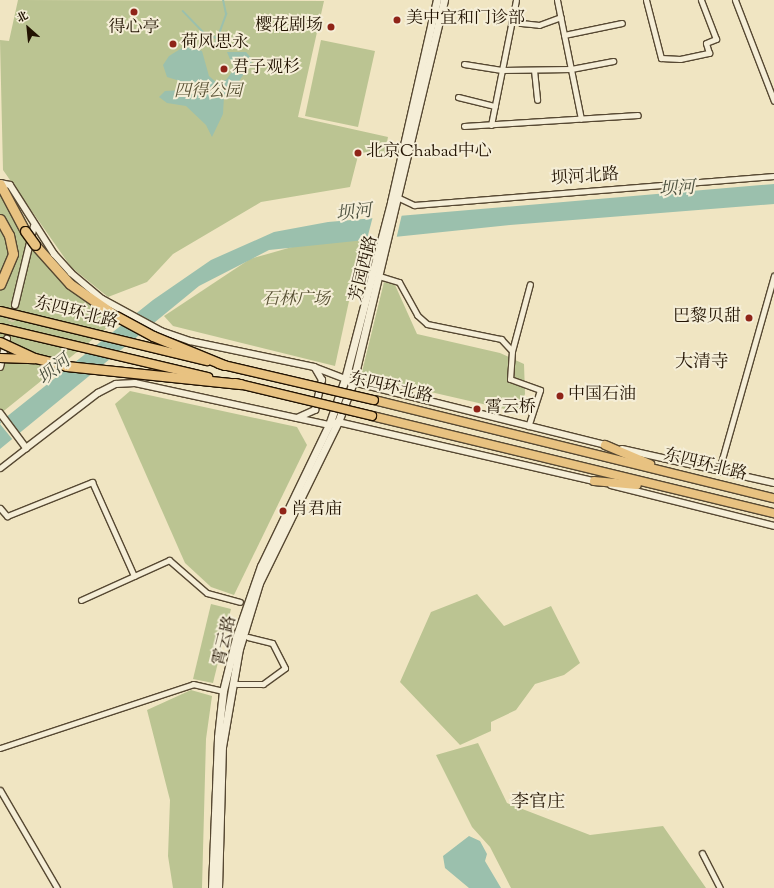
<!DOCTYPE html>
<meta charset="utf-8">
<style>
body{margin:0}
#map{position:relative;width:774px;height:888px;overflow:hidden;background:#f0e5c2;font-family:"Sorts Mill Goudy","Noto Serif SC",serif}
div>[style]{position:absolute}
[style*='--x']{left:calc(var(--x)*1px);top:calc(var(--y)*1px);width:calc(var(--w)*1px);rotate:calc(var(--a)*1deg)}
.green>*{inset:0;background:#bbc492}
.water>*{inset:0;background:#9bc0ad}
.pier>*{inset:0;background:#f0e5c2}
.stream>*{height:1.5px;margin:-0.75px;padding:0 0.75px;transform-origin:0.75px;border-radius:0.75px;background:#9bc0ad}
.tertiary-tunnel>*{height:6px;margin-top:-3px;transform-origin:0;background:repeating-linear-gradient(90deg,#d1c6a5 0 6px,transparent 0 9px)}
.roads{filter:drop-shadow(1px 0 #564832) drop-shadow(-1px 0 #564832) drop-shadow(0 1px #564832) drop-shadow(0 -1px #564832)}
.minor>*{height:5px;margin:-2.5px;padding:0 2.5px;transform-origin:2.5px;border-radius:2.5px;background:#f5eed7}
.tertiary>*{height:6px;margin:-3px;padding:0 3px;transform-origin:3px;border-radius:3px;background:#f5eed7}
.secondary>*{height:7px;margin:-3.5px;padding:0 3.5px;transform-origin:3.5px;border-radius:3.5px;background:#f5eed7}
.trunk>*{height:8px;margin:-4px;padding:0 4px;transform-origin:4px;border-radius:4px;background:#e8c281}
.motorway>*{height:9px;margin:-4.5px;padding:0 4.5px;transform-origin:4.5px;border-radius:4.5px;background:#e8c281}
.bridges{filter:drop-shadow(1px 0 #221302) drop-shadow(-1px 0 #221302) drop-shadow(0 1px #221302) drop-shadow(0 -1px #221302)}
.trunk-bridge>*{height:8px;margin:-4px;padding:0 4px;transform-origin:4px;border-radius:4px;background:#e8c281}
.motorway-bridge>*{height:9px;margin:-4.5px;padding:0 4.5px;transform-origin:4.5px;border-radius:4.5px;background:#e8c281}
.dots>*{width:11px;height:11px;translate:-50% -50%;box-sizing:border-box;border:2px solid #f5eed7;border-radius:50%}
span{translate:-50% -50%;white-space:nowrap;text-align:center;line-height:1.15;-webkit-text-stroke:4px #f5eed7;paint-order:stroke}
.poi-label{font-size:17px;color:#221302}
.left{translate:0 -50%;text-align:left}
.right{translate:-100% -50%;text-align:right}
.park-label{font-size:17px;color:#585134;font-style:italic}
.street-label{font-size:17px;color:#221302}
.water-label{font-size:18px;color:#4c503e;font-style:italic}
.neighbourhood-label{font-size:18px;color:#221302}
.north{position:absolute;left:8px;top:8px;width:40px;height:40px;-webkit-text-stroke:3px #f5eed7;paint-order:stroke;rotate:333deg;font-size:11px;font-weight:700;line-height:16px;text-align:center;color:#221302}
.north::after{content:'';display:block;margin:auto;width:14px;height:18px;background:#221302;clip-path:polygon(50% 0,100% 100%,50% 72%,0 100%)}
</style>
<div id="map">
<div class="green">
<div style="clip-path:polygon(18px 0,324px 1px,298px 117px,388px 137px,384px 157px,359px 152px,350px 187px,261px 202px,173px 254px,147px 282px,108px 297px,71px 267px,3px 170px,0 40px,9px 41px)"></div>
<div style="clip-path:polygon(321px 40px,375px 51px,358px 127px,305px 116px)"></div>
<div style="clip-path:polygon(0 192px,34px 252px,65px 286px,113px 323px,0 414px)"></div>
<div style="clip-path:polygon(363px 236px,335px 366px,173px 326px,164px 316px,250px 259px,299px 245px)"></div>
<div style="clip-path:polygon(384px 282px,395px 285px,417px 334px,500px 353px,524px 364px,525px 394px,518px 412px,361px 376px)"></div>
<div style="clip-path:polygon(130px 391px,297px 427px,307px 445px,234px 595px,211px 587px,185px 563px,115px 404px)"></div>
<div style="clip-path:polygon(477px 594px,504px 626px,551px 606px,580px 663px,564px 675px,535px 684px,516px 710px,491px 722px,491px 731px,460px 745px,400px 682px,431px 612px)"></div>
<div style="clip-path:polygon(211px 604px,231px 609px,213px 683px,193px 679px)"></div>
<div style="clip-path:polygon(191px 690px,212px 696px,206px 739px,202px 888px,173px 888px,168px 856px,170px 800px,147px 710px)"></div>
<div style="clip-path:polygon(478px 743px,507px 803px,590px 835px,663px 826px,706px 888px,511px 888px,490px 847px,472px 827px,436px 755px)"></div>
</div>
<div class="water">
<div style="clip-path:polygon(185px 46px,202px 51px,209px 76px,216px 82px,226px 80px,234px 69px,227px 52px,246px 52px,253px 60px,234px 89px,224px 96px,223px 114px,212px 137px,206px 125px,186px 106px,167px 103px,159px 97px,165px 91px,182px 90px,180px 81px,167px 77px,163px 65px,169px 56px)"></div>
<div style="clip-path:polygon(774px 184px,774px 204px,510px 225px,269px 250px,199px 286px,0 449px,0 422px,153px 300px,211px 260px,274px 232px,328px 222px)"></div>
<div style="clip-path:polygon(469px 836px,480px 841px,487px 854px,485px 861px,501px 888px,469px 888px,445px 868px,443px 856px)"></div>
</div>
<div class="pier">
<div style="clip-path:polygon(402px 214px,396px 240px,366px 243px,373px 216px)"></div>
<div style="clip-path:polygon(5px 416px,20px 435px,13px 440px,0 424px)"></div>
</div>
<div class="stream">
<div style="--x:183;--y:11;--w:33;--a:46"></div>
<div style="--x:206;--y:35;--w:11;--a:15"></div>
<div style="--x:215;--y:45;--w:33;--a:-70"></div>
<div style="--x:226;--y:14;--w:14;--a:-102"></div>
</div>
<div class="tertiary-tunnel">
<div style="--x:7;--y:339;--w:35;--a:-77"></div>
</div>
<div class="roads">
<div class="minor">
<div style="--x:557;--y:0;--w:121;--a:78.6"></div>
<div style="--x:646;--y:0;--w:60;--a:75.5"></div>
<div style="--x:661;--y:58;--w:19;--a:3"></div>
<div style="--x:680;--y:59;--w:30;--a:-12"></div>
<div style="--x:709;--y:53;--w:10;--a:-107"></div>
<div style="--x:706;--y:43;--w:11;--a:-22"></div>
<div style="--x:716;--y:39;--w:42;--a:-111"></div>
<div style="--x:735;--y:0;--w:108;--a:68.9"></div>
<div style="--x:513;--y:14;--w:12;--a:48"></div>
<div style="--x:521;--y:23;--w:18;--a:6"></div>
<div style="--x:539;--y:25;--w:23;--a:-20"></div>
<div style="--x:564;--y:35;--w:59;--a:-11.7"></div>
<div style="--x:464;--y:64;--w:38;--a:9"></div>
<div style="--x:502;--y:70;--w:69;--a:-0.8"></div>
<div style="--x:571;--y:69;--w:43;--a:-10.8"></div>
<div style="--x:534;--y:70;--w:30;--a:84"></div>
<div style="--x:458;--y:97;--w:38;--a:14"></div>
<div style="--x:491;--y:125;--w:127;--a:-78.7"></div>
<div style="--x:464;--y:126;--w:174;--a:-3.6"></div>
<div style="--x:399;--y:198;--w:17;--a:25"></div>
<div style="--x:414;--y:205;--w:361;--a:-4.6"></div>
<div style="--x:379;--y:276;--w:21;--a:17"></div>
<div style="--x:399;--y:282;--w:38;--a:61"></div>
<div style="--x:417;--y:315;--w:13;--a:42"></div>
<div style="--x:427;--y:324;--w:76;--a:11.5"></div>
<div style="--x:501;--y:339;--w:16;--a:47"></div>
<div style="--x:512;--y:351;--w:28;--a:94"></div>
<div style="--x:510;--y:379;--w:32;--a:20"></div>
<div style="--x:540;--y:390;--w:38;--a:108"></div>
<div style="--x:512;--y:351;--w:69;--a:-75"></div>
<div style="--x:0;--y:468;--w:33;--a:-38"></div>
<div style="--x:719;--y:470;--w:202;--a:-74.2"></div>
<div style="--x:0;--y:508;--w:11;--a:49"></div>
<div style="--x:7;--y:516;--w:92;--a:-21.8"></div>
<div style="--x:92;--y:482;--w:103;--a:65.9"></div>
<div style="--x:81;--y:600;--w:97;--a:-24.4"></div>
<div style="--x:169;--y:560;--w:50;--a:41"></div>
<div style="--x:207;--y:593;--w:34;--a:15"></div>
<div style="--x:237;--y:684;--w:26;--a:0"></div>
<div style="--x:263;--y:684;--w:27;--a:-36"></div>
<div style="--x:285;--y:668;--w:28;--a:-117"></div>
<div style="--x:272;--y:643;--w:25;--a:-166"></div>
<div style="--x:0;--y:748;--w:203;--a:-18.3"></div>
<div style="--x:193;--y:684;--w:31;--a:13"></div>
<div style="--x:0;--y:790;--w:113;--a:59.8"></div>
<div style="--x:702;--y:853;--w:39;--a:63"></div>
</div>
<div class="tertiary">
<div style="--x:0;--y:183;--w:10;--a:11"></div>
<div style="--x:10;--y:185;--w:82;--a:57.5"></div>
<div style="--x:54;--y:254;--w:25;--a:48"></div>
<div style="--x:71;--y:273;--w:40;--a:40"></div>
<div style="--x:102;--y:299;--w:67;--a:28.5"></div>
<div style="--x:161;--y:331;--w:31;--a:19"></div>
<div style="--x:190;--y:341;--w:127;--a:11.8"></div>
<div style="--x:314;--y:367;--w:42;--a:21"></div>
<div style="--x:353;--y:382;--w:264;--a:14"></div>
<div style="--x:15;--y:305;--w:81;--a:-76.5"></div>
<div style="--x:0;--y:367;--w:29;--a:-76"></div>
<div style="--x:0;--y:413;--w:44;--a:53.4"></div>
<div style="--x:26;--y:448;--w:91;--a:-37.4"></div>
<div style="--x:98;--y:393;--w:20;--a:-27"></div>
<div style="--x:116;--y:384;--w:19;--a:-3"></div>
<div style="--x:135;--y:383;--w:198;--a:12.2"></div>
<div style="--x:329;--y:425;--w:9;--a:-18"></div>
<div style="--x:338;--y:422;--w:267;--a:13"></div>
<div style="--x:297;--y:418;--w:20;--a:-24"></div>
<div style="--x:315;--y:410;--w:31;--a:-77"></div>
<div style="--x:322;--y:380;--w:14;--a:-120"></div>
<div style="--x:622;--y:449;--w:156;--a:12.6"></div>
<div style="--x:611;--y:485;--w:168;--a:14.1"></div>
</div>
<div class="secondary">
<div style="--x:212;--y:888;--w:151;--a:-87.7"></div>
<div style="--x:218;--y:737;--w:46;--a:-83.8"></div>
<div style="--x:223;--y:691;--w:55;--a:-76.2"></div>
<div style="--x:236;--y:638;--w:76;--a:-70.9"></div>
<div style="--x:261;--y:566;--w:157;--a:-64.3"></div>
<div style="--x:329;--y:425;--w:49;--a:-70.8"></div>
<div style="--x:345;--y:379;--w:183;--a:-75.4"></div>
<div style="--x:391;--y:202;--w:207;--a:-77.2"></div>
<div style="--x:218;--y:888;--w:141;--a:-88.4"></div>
<div style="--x:222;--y:747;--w:99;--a:-80.2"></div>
<div style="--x:239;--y:649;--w:69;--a:-73.1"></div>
<div style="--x:259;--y:583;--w:179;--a:-63.9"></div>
<div style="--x:338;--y:422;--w:43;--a:-69.4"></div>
<div style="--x:353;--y:382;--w:393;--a:-76.6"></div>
</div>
<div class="trunk">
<div style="--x:374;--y:400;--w:412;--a:13.8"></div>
<div style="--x:372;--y:416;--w:414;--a:13.6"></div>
<div style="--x:605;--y:445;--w:49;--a:22.9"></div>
<div style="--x:594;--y:481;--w:43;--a:5.3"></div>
</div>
<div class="motorway">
<div style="--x:0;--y:184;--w:53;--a:62"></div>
<div style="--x:0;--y:219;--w:18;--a:61"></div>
<div style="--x:9;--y:235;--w:19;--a:78"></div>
<div style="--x:13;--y:254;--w:33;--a:113"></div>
<div style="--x:35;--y:245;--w:52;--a:48.1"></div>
<div style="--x:70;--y:284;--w:56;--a:34.8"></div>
</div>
</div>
<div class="bridges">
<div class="trunk-bridge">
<div style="--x:0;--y:311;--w:213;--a:13.6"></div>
<div style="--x:0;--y:328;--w:214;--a:13.3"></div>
<div style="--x:0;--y:358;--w:35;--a:2"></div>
<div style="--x:219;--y:364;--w:159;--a:13.1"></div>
<div style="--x:235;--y:383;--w:141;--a:13.5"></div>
</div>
<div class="motorway-bridge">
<div style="--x:25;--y:231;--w:17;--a:54"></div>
<div style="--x:116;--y:316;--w:42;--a:28.4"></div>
<div style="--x:153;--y:336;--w:77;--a:22.2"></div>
<div style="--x:0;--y:342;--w:38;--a:25"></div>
<div style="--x:35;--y:358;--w:32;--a:14"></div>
<div style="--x:66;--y:366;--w:175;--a:5.9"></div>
</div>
</div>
<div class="dots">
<div style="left:134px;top:12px;background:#8f2418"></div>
<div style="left:397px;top:20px;background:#8f2418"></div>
<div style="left:331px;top:27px;background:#8f2418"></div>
<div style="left:173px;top:44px;background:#8f2418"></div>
<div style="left:224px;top:69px;background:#8f2418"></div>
<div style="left:358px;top:153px;background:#8f2418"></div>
<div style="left:749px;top:318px;background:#8f2418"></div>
<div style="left:560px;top:396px;background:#8f2418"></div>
<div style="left:477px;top:409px;background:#8f2418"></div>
<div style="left:283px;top:511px;background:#8f2418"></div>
</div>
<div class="poi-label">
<span class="left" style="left:406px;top:20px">美中宜和门诊部</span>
<span class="right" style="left:323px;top:27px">樱花剧场</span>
<span style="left:134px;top:29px">得心亭</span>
<span class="left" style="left:181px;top:44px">荷风思永</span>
<span class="left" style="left:232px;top:69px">君子观杉</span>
<span class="left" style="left:366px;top:153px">北京Chabad中心</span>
<span class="right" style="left:741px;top:318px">巴黎贝甜</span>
<span class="left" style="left:568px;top:396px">中国石油</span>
<span class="left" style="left:485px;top:409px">霄云桥</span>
<span class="left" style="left:291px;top:511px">肖君庙</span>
</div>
<div class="park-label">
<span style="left:208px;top:93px">四得公园</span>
<span style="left:296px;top:301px">石林广场</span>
</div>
<div class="street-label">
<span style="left:585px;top:178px;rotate:-4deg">坝河北路</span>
<span style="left:365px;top:269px;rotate:-76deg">芳园西路</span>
<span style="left:76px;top:314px;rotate:14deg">东四环北路</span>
<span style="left:391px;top:389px;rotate:13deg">东四环北路</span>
<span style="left:705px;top:466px;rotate:14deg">东四环北路</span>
<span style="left:226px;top:641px;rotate:-76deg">霄云路</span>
</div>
<div class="water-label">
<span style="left:677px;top:190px;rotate:-4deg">坝河</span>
<span style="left:354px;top:214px;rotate:-7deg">坝河</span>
<span style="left:55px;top:371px;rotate:-39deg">坝河</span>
</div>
<div class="neighbourhood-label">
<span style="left:702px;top:363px">大清寺</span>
<span style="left:538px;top:803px">李官庄</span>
</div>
<div class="north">北</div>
</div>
